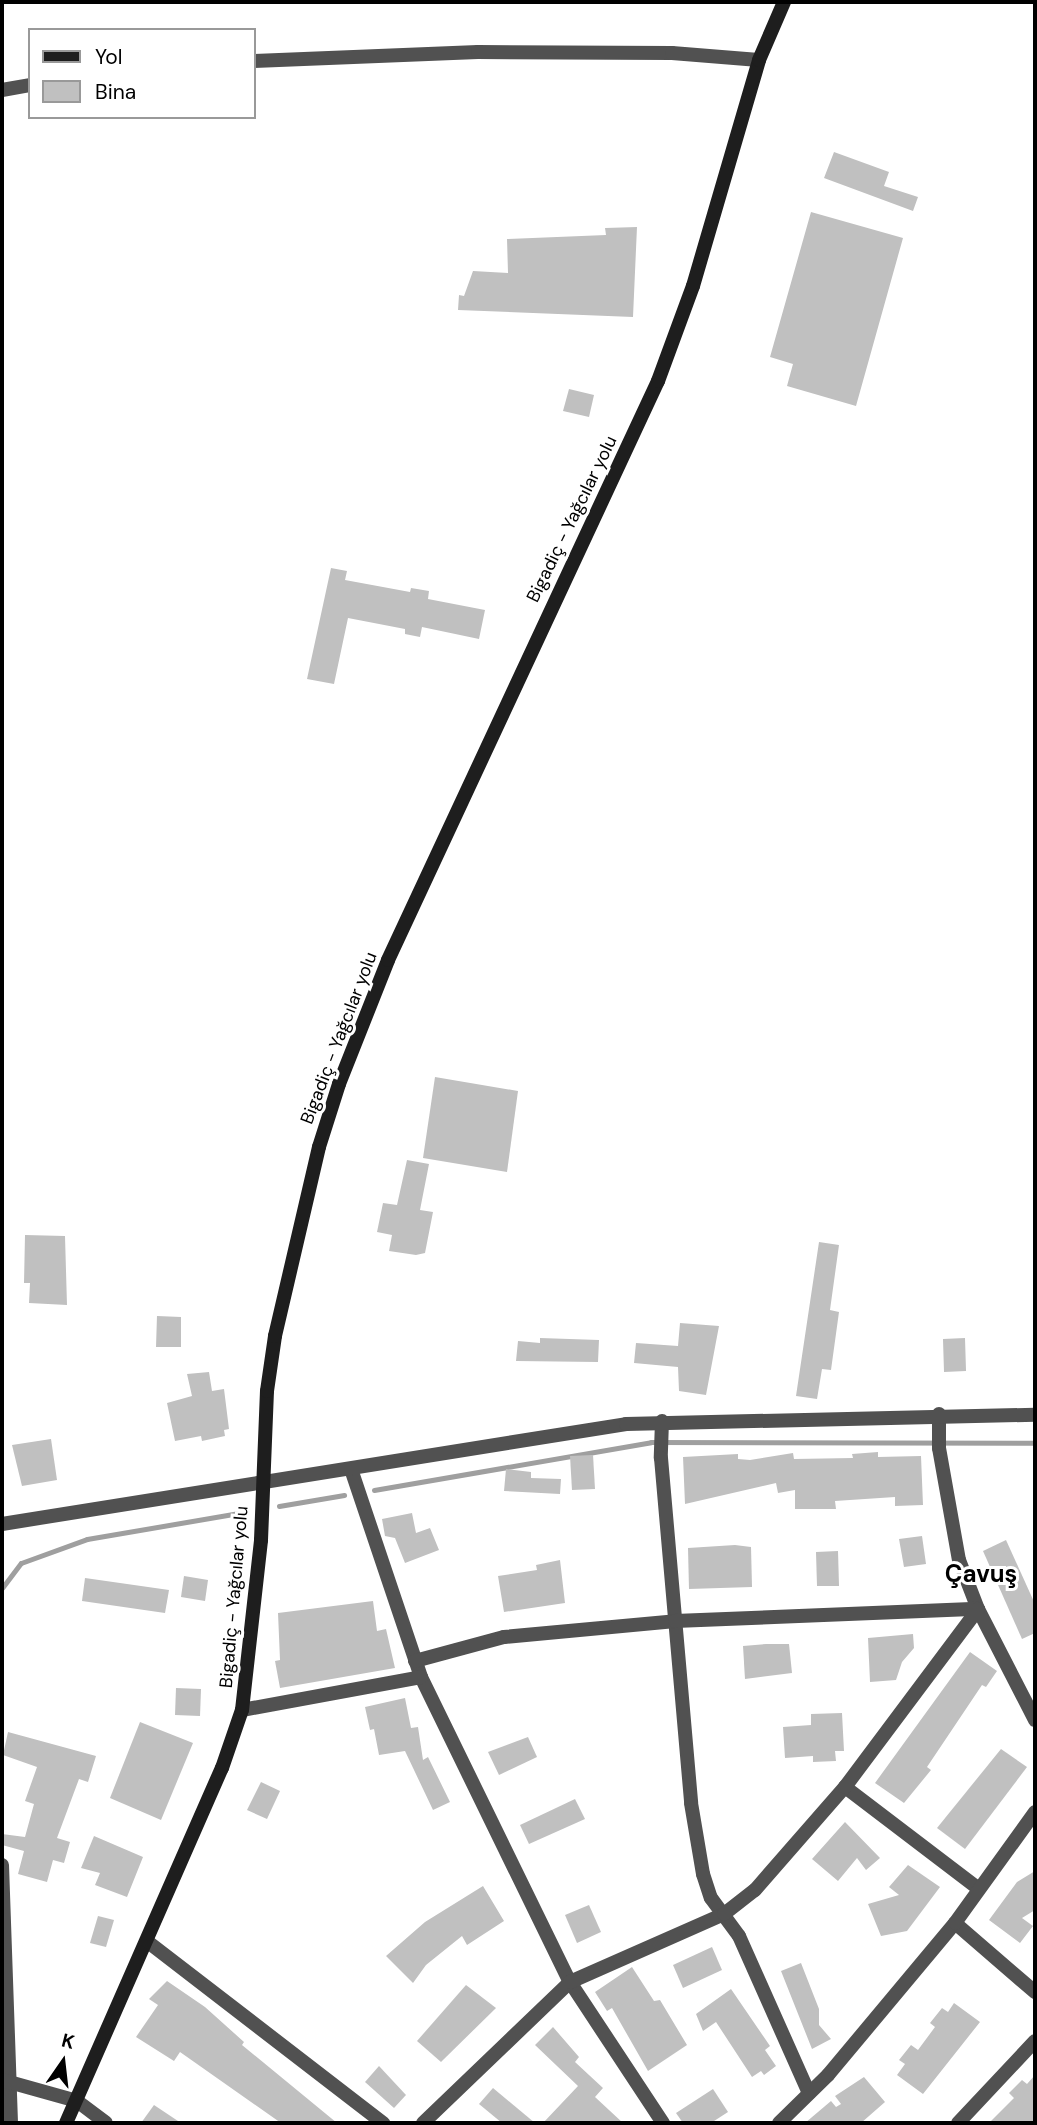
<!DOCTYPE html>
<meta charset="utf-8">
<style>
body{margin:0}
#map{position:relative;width:1037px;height:2125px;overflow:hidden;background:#fff;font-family:"DM Sans",sans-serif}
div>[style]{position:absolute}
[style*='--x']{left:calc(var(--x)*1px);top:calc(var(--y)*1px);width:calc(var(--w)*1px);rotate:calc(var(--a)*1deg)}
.stream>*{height:5px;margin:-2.5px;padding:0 2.5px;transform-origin:2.5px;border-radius:2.5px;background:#9f9f9f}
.building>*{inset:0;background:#c0c0c0}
.minor>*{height:14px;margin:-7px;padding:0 7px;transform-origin:7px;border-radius:7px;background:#515151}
.tertiary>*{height:14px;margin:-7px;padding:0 7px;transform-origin:7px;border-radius:7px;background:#515151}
.secondary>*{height:14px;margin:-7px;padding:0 7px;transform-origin:7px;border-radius:7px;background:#1e1e1e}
span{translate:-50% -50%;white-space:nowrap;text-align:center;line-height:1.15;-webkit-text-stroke:6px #fff;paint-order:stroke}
.street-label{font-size:18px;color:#000}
.district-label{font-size:24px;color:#000;font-weight:700}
.frame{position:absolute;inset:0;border:4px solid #000;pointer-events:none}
.legend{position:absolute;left:28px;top:28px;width:228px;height:91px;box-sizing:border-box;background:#fff;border:2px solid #999;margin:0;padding:9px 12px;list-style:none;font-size:21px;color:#000}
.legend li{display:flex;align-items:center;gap:14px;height:35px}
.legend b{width:35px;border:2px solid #999}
.north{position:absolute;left:28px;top:2027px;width:70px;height:70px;-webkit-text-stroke:5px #fff;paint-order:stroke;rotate:14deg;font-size:19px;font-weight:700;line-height:28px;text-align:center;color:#000}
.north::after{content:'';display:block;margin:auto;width:24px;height:32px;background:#000;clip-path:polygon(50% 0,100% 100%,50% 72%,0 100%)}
</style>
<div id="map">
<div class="stream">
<div style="--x:374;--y:1490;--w:281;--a:-9.8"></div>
<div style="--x:651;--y:1442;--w:384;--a:0.1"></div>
<div style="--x:279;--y:1506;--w:66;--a:-9.6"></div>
<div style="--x:2;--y:1588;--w:31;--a:-53"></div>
<div style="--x:21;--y:1563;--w:70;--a:-20"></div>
<div style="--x:87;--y:1539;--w:160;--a:-9.7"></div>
</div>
<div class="building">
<div style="clip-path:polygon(834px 152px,889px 172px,884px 186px,918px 197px,913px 211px,824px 178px)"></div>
<div style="clip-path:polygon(811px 212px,903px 238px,856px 406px,787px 386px,793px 364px,770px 357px)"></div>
<div style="clip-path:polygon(637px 227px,633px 317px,458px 310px,459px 295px,464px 296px,473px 271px,508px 273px,507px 239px,606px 235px,605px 228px)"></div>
<div style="clip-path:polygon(569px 389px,594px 395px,589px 417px,563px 411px)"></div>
<div style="clip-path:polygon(331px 568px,347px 571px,345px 580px,410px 592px,411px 588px,429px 591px,428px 599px,485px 610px,479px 639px,422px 627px,420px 637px,405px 634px,405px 629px,348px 618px,334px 684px,307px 679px)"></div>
<div style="clip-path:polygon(435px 1077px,518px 1091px,507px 1172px,423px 1158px)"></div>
<div style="clip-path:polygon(407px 1160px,429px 1164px,420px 1210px,433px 1212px,425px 1253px,416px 1255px,389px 1251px,392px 1235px,377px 1232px,383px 1203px,397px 1205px)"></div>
<div style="clip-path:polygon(25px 1235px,65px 1236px,67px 1305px,29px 1303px,30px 1283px,24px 1283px)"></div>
<div style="clip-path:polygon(819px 1242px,839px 1245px,830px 1310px,839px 1312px,831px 1370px,822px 1369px,817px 1399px,796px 1396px)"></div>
<div style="clip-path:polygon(157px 1316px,181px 1317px,181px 1347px,156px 1347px)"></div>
<div style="clip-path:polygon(680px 1323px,719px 1326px,706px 1395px,679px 1391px,678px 1367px,634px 1363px,636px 1343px,678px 1346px)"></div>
<div style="clip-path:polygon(540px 1338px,599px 1340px,598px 1362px,516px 1361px,518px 1341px,540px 1343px)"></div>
<div style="clip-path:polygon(965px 1338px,966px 1371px,944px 1372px,943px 1339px)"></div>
<div style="clip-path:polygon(209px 1372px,212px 1391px,224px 1389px,229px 1429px,224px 1430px,225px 1436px,202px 1441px,201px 1436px,175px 1441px,167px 1403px,192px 1396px,187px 1374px)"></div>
<div style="clip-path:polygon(51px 1439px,57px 1480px,22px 1486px,12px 1445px)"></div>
<div style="clip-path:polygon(878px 1452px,878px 1457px,921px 1456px,923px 1505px,895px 1506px,895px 1497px,835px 1501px,836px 1509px,795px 1509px,795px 1490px,778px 1493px,776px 1483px,685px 1504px,683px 1457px,738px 1454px,738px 1459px,750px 1460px,793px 1453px,794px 1459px,853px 1458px,852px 1454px)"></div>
<div style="clip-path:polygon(593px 1455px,595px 1489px,572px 1490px,570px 1456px)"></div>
<div style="clip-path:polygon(506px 1469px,531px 1472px,531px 1478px,561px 1479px,560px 1494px,504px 1491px)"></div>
<div style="clip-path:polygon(412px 1513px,416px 1533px,430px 1528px,439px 1550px,405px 1563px,395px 1538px,385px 1536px,382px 1519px)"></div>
<div style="clip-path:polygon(922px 1536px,926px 1564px,904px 1567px,899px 1539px)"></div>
<div style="clip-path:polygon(1006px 1540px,1035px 1604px,1035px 1633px,1022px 1639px,983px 1551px)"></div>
<div style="clip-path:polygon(735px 1545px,751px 1547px,752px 1587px,689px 1589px,688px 1548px)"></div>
<div style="clip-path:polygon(838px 1551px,839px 1586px,817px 1586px,816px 1552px)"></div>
<div style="clip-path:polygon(560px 1560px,565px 1603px,504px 1612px,498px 1576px,537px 1570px,536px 1565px)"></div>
<div style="clip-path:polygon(184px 1576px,208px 1580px,205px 1601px,181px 1597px)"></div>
<div style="clip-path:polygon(85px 1578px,169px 1590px,165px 1613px,82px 1601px)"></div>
<div style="clip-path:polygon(373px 1601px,377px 1631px,386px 1629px,395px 1668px,280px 1688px,275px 1661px,280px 1660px,278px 1613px)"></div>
<div style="clip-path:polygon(913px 1634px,914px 1648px,902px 1662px,896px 1680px,870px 1682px,868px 1638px)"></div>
<div style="clip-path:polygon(766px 1644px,789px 1644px,792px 1673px,745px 1679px,743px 1646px)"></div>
<div style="clip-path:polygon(970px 1652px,997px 1671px,986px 1687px,982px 1685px,927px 1767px,931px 1770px,904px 1803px,875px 1783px)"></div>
<div style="clip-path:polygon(176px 1688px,201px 1689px,200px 1716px,175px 1715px)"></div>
<div style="clip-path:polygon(405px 1698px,411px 1728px,418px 1727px,423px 1760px,428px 1757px,450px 1802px,433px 1810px,405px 1751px,379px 1755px,374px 1729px,370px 1730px,365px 1707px)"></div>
<div style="clip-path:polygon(842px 1713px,844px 1751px,835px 1751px,836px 1761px,813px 1762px,813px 1756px,785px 1758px,783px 1727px,811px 1725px,811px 1714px)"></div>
<div style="clip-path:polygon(140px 1722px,193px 1743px,161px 1820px,110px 1798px)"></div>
<div style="clip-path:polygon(8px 1732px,96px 1756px,88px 1782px,79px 1779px,57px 1838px,70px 1842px,64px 1863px,53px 1860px,47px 1882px,18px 1874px,24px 1851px,2px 1845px,2px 1834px,25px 1837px,34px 1804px,25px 1801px,37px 1767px,3px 1755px)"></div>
<div style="clip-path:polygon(528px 1737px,537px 1757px,499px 1775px,488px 1752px)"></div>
<div style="clip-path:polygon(1001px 1749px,1027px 1767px,965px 1849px,937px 1828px)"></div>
<div style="clip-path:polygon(261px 1782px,280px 1791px,267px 1819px,247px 1810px)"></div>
<div style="clip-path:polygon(575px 1799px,585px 1819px,529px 1844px,520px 1825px)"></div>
<div style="clip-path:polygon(845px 1822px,880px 1858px,866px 1870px,857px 1858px,838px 1881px,812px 1859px)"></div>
<div style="clip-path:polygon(94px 1836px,143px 1857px,127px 1897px,95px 1885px,100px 1873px,81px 1868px)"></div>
<div style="clip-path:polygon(908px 1865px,940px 1887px,907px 1931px,881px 1936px,868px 1904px,899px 1895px,889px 1887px)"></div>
<div style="clip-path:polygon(1035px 1871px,1035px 1910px,1022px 1918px,1033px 1926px,1020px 1943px,989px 1920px,1017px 1882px)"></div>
<div style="clip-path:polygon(483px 1886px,504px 1921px,467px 1945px,462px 1936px,426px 1965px,413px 1983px,386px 1956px,425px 1922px)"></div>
<div style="clip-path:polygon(589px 1905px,601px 1932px,577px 1943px,565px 1915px)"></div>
<div style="clip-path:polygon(98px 1916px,114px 1920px,106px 1947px,90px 1943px)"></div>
<div style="clip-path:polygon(712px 1947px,722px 1970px,683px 1988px,673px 1965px)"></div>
<div style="clip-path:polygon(801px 1963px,819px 2009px,819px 2025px,831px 2039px,812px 2049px,781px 1971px)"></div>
<div style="clip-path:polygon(632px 1967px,654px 2001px,660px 2000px,687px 2045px,648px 2071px,612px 2008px,607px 2011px,595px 1992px)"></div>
<div style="clip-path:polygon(167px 1981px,205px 2007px,244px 2042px,242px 2045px,337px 2123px,281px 2123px,180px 2052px,174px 2061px,136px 2037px,158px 2005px,149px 1999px)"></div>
<div style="clip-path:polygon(466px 1985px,496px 2008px,441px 2062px,417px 2041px)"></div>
<div style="clip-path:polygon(731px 1989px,770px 2046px,765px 2050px,776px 2066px,764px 2075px,761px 2071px,752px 2077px,716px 2022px,703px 2031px,696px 2014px)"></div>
<div style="clip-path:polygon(954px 2003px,980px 2022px,923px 2094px,897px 2075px,905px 2064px,899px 2060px,911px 2045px,918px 2050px,935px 2027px,930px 2023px,942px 2008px,948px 2012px)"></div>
<div style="clip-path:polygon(553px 2027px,579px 2057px,575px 2062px,603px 2088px,595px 2097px,623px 2123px,543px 2123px,578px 2086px,535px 2045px)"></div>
<div style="clip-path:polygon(379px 2066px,406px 2095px,394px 2108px,365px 2082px)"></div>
<div style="clip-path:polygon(1035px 2075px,1035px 2123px,989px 2123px,1014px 2098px,1009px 2093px,1022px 2080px,1027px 2084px)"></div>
<div style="clip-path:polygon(864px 2077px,885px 2102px,861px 2123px,805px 2123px,831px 2101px,836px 2107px,841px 2104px,835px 2096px)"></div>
<div style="clip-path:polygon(493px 2088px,535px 2123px,502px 2123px,479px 2104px)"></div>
<div style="clip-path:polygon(713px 2089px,728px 2112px,711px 2123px,683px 2123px,676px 2113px)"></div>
<div style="clip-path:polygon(154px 2105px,181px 2123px,141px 2123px)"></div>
</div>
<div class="minor">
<div style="--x:254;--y:61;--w:224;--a:-2.3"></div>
<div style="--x:478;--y:52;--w:194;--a:0.3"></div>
<div style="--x:672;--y:53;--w:87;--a:4.6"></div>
<div style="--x:2;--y:90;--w:28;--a:-10"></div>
<div style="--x:939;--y:1414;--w:34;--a:90"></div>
<div style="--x:939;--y:1448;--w:114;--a:79.9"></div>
<div style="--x:959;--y:1560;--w:53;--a:68.8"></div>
<div style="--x:978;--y:1609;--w:125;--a:62.8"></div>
<div style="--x:662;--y:1421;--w:37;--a:92"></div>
<div style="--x:661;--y:1458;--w:346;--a:85"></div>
<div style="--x:691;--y:1803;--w:72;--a:80.4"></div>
<div style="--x:703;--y:1874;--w:25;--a:72"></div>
<div style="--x:711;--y:1898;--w:47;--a:53.6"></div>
<div style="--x:739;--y:1936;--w:172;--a:66"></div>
<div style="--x:351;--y:1469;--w:219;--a:71.4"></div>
<div style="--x:421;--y:1677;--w:339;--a:64"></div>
<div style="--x:570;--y:1982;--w:169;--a:56.6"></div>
<div style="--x:415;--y:1661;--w:92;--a:-15.1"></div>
<div style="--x:504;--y:1637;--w:172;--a:-5.3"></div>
<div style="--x:675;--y:1621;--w:303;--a:-2.3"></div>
<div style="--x:242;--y:1710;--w:182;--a:-10.4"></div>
<div style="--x:845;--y:1787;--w:168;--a:37.3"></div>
<div style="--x:2;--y:1865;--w:258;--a:88"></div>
<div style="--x:955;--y:1923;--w:106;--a:40.8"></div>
<div style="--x:148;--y:1942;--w:297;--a:37.6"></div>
<div style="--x:2;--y:2080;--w:78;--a:15.6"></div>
<div style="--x:77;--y:2101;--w:36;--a:37"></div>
<div style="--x:423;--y:2123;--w:204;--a:-43.8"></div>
<div style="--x:570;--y:1982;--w:168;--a:-23.8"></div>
<div style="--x:724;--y:1914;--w:39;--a:-38"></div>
<div style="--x:755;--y:1890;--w:137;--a:-48.9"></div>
<div style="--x:845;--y:1787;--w:222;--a:-53.2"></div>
<div style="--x:958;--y:2123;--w:112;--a:-46.8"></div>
</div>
<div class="tertiary">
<div style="--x:2;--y:1524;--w:632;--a:-9.1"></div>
<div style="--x:626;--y:1424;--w:409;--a:-1.3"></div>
<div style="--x:779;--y:2123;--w:69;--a:-44.4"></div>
<div style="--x:828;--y:2075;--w:198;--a:-50.1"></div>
<div style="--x:955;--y:1923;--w:137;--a:-54.2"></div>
</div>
<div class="secondary">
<div style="--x:66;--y:2123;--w:388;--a:-66.3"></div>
<div style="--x:222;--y:1768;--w:61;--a:-71"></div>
<div style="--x:242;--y:1710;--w:171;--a:-83.6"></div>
<div style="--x:261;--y:1540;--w:149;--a:-87.7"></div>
<div style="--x:267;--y:1391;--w:56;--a:-81.7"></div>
<div style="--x:275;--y:1336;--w:194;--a:-76.9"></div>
<div style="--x:319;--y:1147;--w:66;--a:-72.4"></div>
<div style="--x:339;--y:1084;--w:133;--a:-68.4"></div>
<div style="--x:388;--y:960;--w:639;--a:-65"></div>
<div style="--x:658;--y:381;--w:101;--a:-69.8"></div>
<div style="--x:693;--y:286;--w:235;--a:-73.7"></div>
<div style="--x:759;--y:60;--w:63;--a:-66.7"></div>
</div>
<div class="street-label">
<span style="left:572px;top:519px;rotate:-64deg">Bigadiç - Yağcılar yolu</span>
<span style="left:339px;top:1038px;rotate:-69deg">Bigadiç - Yağcılar yolu</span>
<span style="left:234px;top:1597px;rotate:-85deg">Bigadiç - Yağcılar yolu</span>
</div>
<div class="district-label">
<span style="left:981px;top:1574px">Çavuş</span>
</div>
<div class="frame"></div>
<ul class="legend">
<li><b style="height:9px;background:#1e1e1e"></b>Yol</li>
<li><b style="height:19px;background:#c0c0c0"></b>Bina</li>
</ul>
<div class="north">K</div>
</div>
